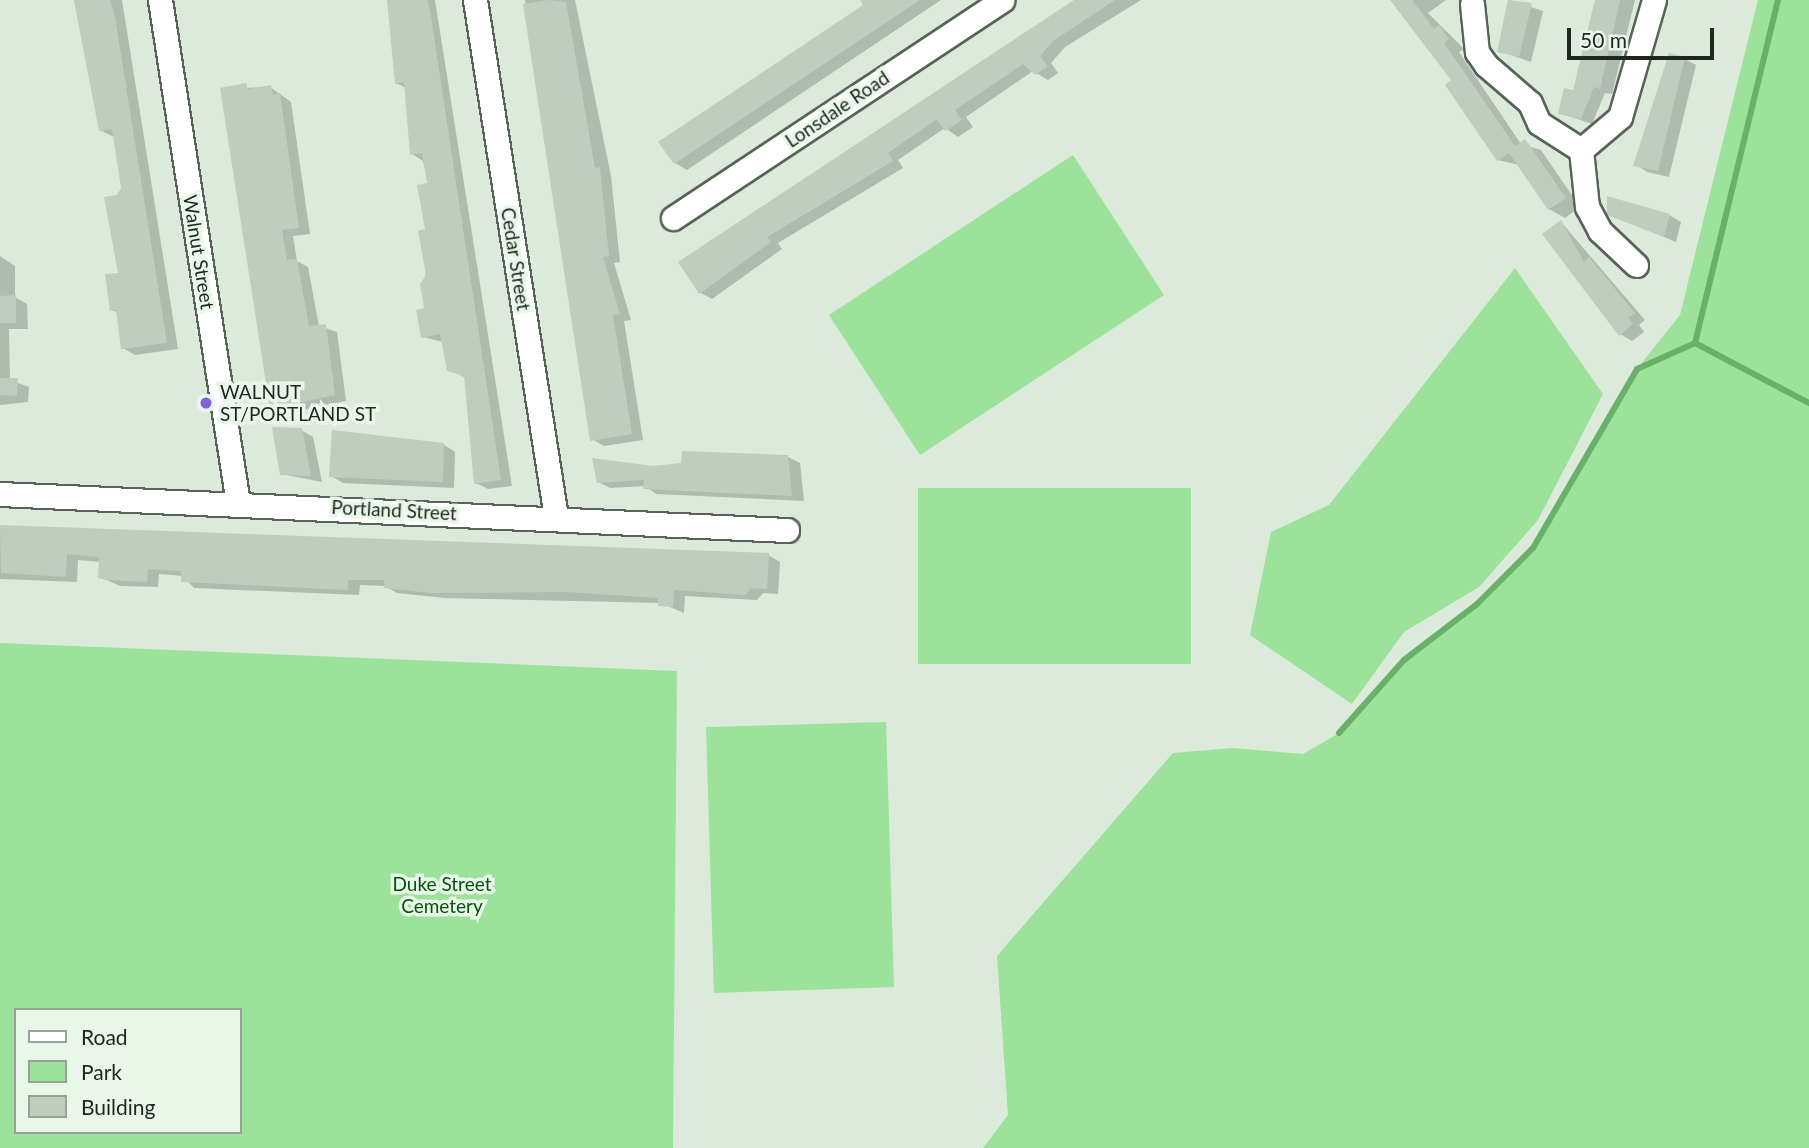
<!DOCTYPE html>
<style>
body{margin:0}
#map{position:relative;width:1809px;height:1148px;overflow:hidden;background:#dbeadb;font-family:Lato,sans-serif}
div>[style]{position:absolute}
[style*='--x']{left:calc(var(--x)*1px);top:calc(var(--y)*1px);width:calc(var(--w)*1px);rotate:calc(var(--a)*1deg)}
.green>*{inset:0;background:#9ce29a}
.shadow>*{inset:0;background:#0003}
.stream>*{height:6px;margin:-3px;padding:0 3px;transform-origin:3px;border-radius:3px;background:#69b068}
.building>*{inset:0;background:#bfcdbe}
.roads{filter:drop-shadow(2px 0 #576457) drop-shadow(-2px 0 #576457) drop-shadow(0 2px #576457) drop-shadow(0 -2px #576457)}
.minor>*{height:23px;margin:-11.5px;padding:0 11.5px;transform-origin:11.5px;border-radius:11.5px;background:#fff}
.dots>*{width:19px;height:19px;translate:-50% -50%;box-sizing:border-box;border:4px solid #e9f7e8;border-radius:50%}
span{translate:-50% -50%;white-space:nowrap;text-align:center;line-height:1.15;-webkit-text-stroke:7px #e9f7e8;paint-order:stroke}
.street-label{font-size:19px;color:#1f251f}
.poi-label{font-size:19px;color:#1f251f}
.left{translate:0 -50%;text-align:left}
.park-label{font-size:19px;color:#03530c}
.legend{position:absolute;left:14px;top:1008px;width:228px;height:126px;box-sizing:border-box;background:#e9f7e8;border:2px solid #98a398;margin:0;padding:9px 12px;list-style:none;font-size:21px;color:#1f251f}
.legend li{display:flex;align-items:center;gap:14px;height:35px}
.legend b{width:35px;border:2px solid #98a398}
.scale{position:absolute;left:1567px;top:28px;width:147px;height:32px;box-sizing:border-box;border:4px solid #1f251f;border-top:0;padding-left:9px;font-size:21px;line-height:24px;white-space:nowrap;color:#1f251f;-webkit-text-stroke:5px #e9f7e8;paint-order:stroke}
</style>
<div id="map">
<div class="green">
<div style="clip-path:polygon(1758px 0,1809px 0,1809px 1148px,983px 1148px,1008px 1115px,997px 956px,1173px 753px,1233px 748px,1303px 754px,1339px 733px,1404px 660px,1476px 605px,1533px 548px,1637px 369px,1680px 315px)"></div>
<div style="clip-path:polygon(1073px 155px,1164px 295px,920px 455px,829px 315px)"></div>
<div style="clip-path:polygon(1515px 268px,1603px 394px,1538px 520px,1479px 587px,1404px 632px,1352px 704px,1250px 635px,1271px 532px,1329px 505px)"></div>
<div style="clip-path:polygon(918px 488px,1191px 488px,1191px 664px,918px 664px)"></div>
<div style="clip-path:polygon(evenodd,0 643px,677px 671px,673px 1148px,0 1148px,0 643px,16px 1010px,240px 1010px,240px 1132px,16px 1132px,16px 1010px)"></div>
<div style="clip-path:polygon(886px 722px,894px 987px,714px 993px,706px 727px)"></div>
</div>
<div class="shadow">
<div style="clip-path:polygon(74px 0,122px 0,178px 349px,135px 355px,123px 348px,118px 313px,112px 310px,120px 274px,122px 188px,114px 137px,100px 130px)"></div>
<div style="clip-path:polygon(389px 0,435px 0,512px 486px,488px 489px,476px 483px,466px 378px,448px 369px,443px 342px,423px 337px,429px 184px,423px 161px,412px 154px,406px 88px,396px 83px)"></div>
<div style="clip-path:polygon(525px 0,575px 0,611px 176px,620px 262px,614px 263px,631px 320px,624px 321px,643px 440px,604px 446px,592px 439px)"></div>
<div style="clip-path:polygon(874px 0,941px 0,687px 170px,675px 163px)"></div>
<div style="clip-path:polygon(1076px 0,1141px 0,1065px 47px,1051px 63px,1058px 73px,1048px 80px,1033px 71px,966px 117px,973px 127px,958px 137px,945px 128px,898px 160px,903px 168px,778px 243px,782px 249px,712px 299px,701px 293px,680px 262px)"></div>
<div style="clip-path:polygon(1392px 0,1446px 0,1428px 13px,1464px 49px,1459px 52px,1521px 144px,1541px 150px,1580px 207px,1565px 218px,1549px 209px,1519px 165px,1498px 160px,1454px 81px)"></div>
<div style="clip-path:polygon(1510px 0,1543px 11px,1531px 62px,1499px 51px)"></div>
<div style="clip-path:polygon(1601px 0,1635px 0,1612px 94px,1605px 93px,1592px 124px,1560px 113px,1574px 92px)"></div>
<div style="clip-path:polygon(1684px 59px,1696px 65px,1669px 177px,1647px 172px,1636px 165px)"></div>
<div style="clip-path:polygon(270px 87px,291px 102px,310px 234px,293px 236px,297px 261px,308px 267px,319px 326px,337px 332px,346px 401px,283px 414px,272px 408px,222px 89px)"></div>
<div style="clip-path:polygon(1609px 214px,1669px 215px,1681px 222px,1676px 242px)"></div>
<div style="clip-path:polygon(1561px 222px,1645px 320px,1639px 325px,1644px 332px,1632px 341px,1620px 334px)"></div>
<div style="clip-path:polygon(0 256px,15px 266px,15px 297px,27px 304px,28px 329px,9px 329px,10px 380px,29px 387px,28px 402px,0 405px)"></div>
<div style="clip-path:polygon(301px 430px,313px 437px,322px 482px,281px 474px)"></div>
<div style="clip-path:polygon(444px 445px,455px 452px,454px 488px,343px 483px,331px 476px)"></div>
<div style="clip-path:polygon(788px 457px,800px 463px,804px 501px,656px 494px,645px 486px,610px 488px,598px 482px,652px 467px)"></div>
<div style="clip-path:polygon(0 526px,768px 555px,780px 562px,778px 594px,763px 593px,757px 600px,685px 596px,684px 613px,660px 603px,444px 598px,397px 593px,385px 586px,360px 585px,359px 595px,194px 588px,183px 576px,159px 574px,158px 587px,120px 586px,100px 577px,101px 562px,78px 560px,77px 582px,0 579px)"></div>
</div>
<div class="stream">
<div style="--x:1695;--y:343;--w:353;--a:-76.4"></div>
<div style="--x:1695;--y:343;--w:129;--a:27.8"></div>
<div style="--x:1339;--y:733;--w:98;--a:-48.3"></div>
<div style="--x:1404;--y:660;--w:91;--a:-37.4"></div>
<div style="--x:1476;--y:605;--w:81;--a:-45"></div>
<div style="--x:1533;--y:548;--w:207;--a:-59.8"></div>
<div style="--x:1637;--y:369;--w:64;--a:-24.1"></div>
</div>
<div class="building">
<div style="clip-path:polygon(74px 0,110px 0,115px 17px,167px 343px,121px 349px,116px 310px,110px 311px,105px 274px,118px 273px,104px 197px,117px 195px,121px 188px,112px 129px,99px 131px)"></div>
<div style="clip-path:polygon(387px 0,427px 0,430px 10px,501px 480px,474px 484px,464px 376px,447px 371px,440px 334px,421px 338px,416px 310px,424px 308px,420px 284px,426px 275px,418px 231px,425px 229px,417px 185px,427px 183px,422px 153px,410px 155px,404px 82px,395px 84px)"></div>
<div style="clip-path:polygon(548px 0,566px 2px,595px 168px,600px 167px,609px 256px,603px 257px,620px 314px,613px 315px,632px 434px,590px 441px,523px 4px)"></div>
<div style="clip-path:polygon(860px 0,920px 0,674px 164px,658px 142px,863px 5px)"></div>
<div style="clip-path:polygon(1074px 0,1115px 0,1053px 41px,1040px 56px,1048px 66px,1035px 75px,1023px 64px,955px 110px,962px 120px,945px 131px,937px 119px,888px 153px,893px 161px,767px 237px,771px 242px,699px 294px,678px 262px)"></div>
<div style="clip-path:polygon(1390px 0,1412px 0,1434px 29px,1439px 25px,1449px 39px,1444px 43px,1515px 146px,1525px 139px,1566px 198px,1548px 210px,1509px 153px,1497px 161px,1445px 85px,1451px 80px)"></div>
<div style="clip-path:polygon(1508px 0,1532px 3px,1519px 57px,1497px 52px)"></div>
<div style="clip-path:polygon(1595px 0,1620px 0,1600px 89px,1594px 87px,1581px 119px,1558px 114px,1564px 88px,1573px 90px)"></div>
<div style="clip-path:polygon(1669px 53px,1685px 57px,1658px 171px,1633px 166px)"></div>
<div style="clip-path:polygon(246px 83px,248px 89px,271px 85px,273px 95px,280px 93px,299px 228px,282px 230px,287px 260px,297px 259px,309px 326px,326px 324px,335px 395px,270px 409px,220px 88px)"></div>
<div style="clip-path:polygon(1607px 196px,1670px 214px,1664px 237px,1607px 215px)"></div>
<div style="clip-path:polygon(1561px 220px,1584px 262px,1589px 257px,1635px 313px,1628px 318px,1633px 324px,1619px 336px,1542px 234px)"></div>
<div style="clip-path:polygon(16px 295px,16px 323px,0 323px,0 296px)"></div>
<div style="clip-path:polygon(0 378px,18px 378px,17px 396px,0 395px)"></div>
<div style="clip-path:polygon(272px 427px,302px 428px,311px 476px,280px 475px)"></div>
<div style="clip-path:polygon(332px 430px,444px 443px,443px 482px,329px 477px)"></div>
<div style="clip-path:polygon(682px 451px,788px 455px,792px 496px,643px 489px,644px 480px,597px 483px,592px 458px,653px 466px,681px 463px)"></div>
<div style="clip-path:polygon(0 525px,769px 553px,767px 589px,751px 588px,745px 595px,674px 590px,673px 607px,658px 606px,658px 598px,567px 592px,430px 593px,384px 588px,384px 580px,348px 580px,348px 590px,181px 582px,181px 571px,148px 569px,147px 582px,107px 580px,98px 578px,99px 557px,67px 554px,66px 577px,1px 573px)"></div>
</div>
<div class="roads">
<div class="minor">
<div style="--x:160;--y:0;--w:509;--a:81.19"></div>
<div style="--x:475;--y:0;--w:523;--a:81.1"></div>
<div style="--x:1472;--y:4;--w:48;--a:84.1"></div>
<div style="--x:1477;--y:52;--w:16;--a:55"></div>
<div style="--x:1486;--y:65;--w:58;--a:40.8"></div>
<div style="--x:1530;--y:103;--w:22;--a:66"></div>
<div style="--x:1539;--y:123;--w:50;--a:32.7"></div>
<div style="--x:673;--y:218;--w:395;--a:-33.5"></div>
<div style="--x:1636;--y:265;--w:50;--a:-136.6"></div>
<div style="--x:1600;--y:231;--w:27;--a:-118"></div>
<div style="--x:1587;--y:207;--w:57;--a:-96"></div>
<div style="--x:1581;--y:150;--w:51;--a:-40.2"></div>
<div style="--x:1620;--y:117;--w:122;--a:-73.8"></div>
<div style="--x:0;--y:494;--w:788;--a:2.62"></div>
</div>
</div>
<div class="dots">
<div style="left:206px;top:403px;background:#8561dc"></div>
</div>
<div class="street-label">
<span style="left:837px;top:109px;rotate:-34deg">Lonsdale Road</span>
<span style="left:199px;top:252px;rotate:81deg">Walnut Street</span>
<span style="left:516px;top:259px;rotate:81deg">Cedar Street</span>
<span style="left:394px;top:510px;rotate:3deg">Portland Street</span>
</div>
<div class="poi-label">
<span class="left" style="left:220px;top:403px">WALNUT<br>ST/PORTLAND ST</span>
</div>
<div class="park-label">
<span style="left:442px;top:895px">Duke Street<br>Cemetery</span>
</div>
<ul class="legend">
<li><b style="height:9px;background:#fff"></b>Road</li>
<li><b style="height:19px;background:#9ce29a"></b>Park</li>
<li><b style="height:19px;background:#bfcdbe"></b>Building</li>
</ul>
<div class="scale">50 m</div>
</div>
